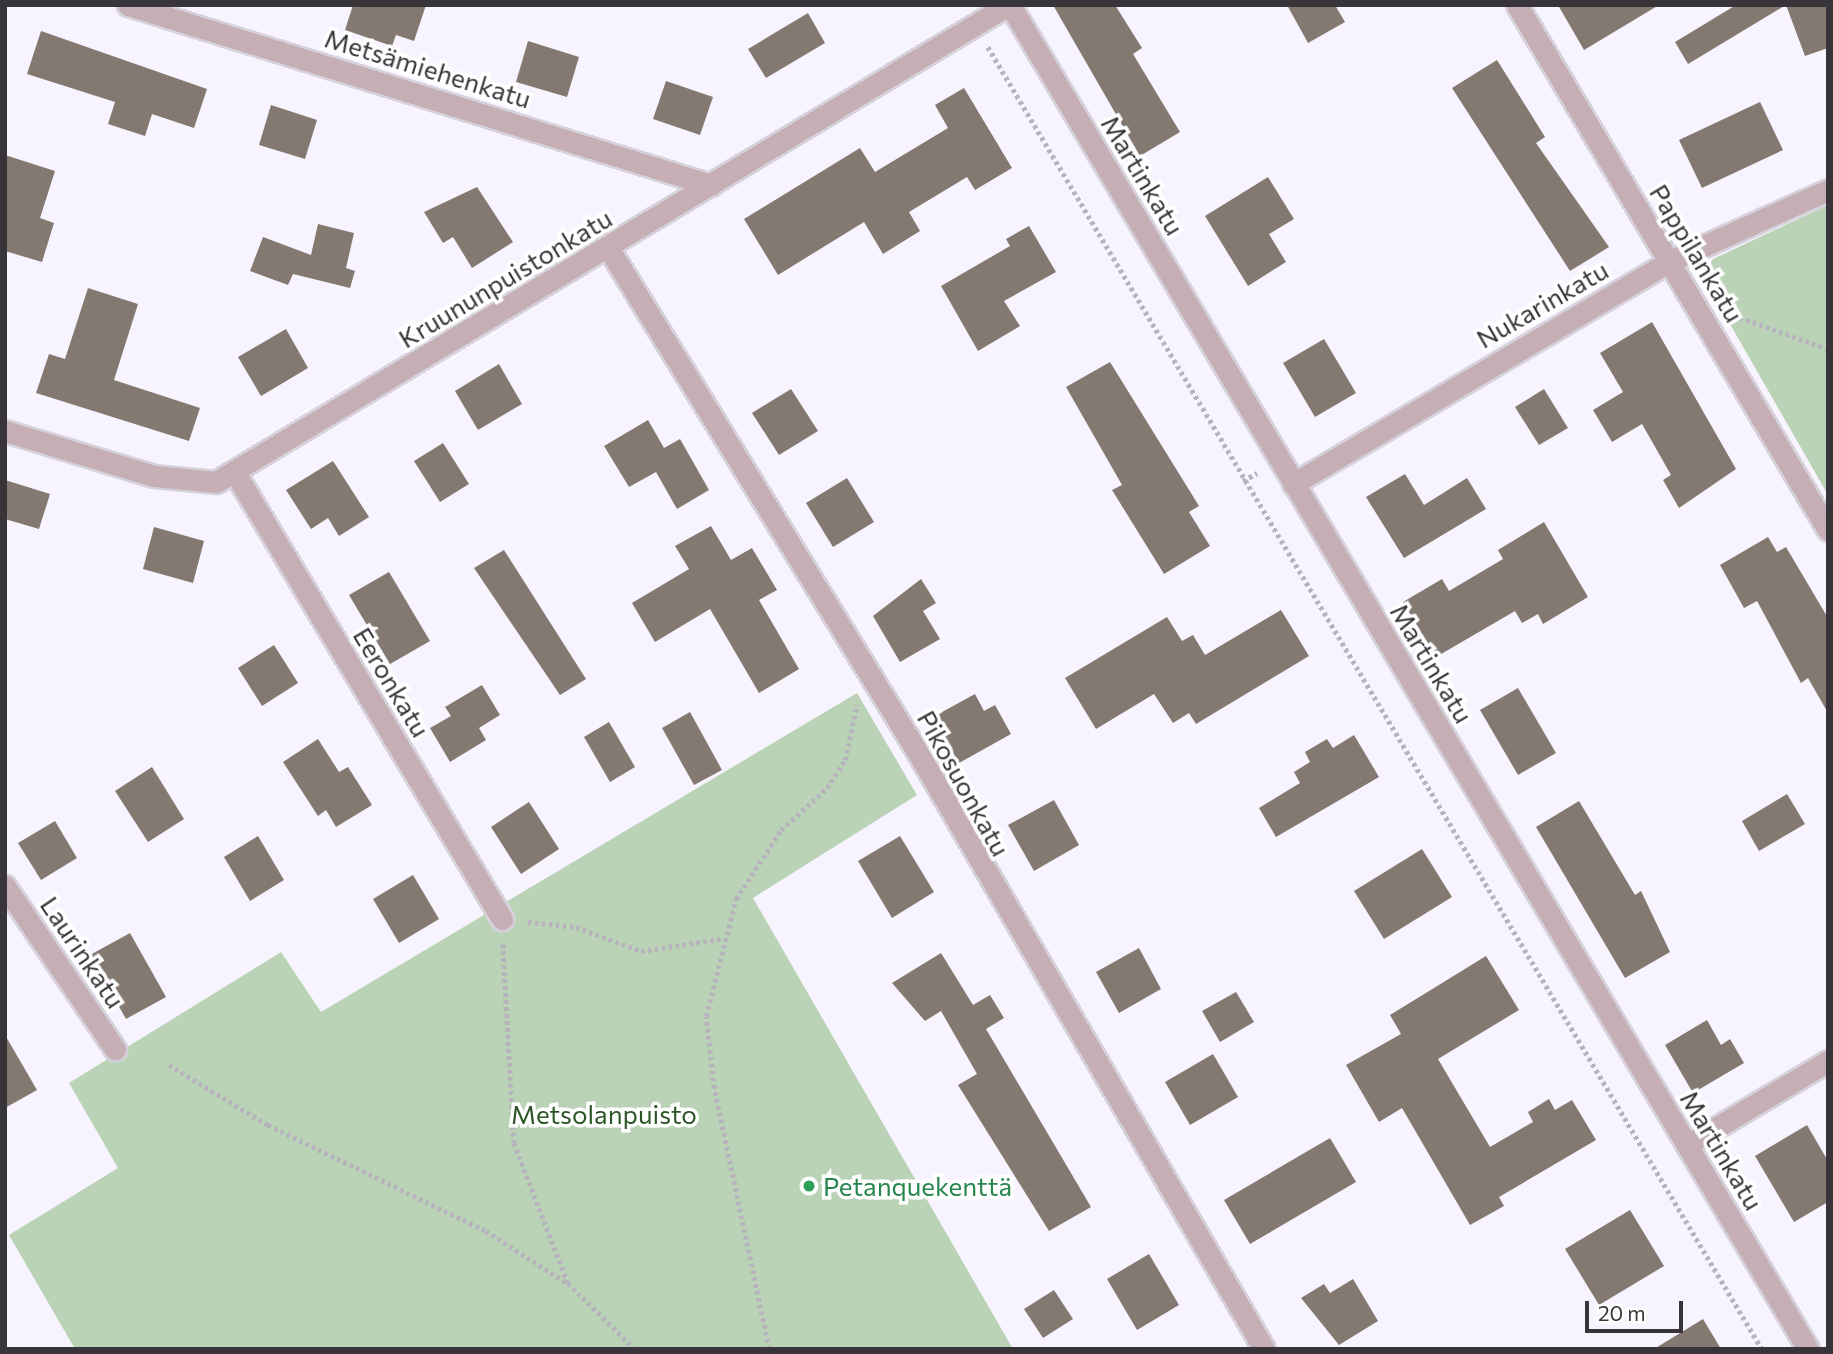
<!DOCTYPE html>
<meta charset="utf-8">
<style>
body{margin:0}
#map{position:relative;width:1833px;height:1354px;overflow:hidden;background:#f8f4ff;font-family:Commissioner,sans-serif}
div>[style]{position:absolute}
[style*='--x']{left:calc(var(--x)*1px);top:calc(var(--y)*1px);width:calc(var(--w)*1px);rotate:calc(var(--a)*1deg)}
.green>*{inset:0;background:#bad3b6}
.building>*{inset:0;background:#837970}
.path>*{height:4.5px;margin-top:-2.25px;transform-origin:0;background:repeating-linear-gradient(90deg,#b6b3bc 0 3.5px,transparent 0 7px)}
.roads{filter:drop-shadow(2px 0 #d5d2dc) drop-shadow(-2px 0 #d5d2dc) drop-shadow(0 2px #d5d2dc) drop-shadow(0 -2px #d5d2dc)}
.minor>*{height:21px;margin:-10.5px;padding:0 10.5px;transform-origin:10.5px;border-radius:10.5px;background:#c5afb5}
.tertiary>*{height:21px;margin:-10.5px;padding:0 10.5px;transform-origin:10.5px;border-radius:10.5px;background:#c5afb5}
.dots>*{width:19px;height:19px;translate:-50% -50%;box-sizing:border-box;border:4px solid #fff;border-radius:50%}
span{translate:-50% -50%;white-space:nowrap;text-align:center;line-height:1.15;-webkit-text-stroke:7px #fff;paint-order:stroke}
.street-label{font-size:26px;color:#37353a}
.park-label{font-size:26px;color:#2d5627}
.leisure-label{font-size:26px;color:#27864d}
.left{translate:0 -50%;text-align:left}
.frame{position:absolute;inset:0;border:7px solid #37353a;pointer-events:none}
.scale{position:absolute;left:1585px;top:1301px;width:98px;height:32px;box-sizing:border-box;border:4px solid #37353a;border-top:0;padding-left:9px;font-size:21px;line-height:24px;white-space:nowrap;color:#37353a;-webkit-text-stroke:5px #fff;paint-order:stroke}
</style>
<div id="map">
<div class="green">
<div style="clip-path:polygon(1828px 205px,1828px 495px,1703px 277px,1713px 259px)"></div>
<div style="clip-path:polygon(857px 693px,917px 795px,753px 898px,1013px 1349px,75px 1349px,9px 1235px,118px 1168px,69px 1083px,281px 952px,321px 1012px)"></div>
</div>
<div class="building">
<div style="clip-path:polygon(353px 5px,426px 5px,414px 41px,396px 35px,392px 46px,345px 30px)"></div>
<div style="clip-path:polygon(1053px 5px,1115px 5px,1142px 48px,1133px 54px,1180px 132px,1140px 156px)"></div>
<div style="clip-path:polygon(1287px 5px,1335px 5px,1345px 22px,1308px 43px)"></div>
<div style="clip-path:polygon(1558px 5px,1659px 5px,1584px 50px)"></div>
<div style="clip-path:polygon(1736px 5px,1828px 5px,1828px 48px,1805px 56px,1786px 5px,1688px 64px,1675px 42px)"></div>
<div style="clip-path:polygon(808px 13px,825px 43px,766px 78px,748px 49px)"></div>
<div style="clip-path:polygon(41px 31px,207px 89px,194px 128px,152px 114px,145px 136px,108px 124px,115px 102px,27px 74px)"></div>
<div style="clip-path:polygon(528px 41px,579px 57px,567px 97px,516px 82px)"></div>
<div style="clip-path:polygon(1497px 60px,1545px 137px,1536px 143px,1609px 247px,1570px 271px,1452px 88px)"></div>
<div style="clip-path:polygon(666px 81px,713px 97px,700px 135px,653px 119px)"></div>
<div style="clip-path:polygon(964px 88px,1012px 168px,975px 190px,967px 177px,909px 212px,920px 231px,883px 254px,864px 222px,778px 275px,744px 219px,860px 148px,875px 172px,948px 128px,935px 105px)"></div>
<div style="clip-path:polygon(1760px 102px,1783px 150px,1702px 188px,1679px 140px)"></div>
<div style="clip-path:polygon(271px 105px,317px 120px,305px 159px,259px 145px)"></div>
<div style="clip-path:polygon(5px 155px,55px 171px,40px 218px,54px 223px,42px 262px,5px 251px)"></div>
<div style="clip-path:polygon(1268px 177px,1294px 219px,1269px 234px,1286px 262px,1248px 286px,1205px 216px)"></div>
<div style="clip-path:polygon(477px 187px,513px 242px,472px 268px,453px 237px,443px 243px,424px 212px)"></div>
<div style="clip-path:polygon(318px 224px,354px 233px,346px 268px,355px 271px,350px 288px,293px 274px,288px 285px,250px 271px,263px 237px,311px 255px)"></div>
<div style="clip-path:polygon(1029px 226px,1056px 272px,1004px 301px,1020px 326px,978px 351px,941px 286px,1010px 246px,1006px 239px)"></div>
<div style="clip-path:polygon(88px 288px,138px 304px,114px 380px,200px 408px,189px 441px,36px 393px,49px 354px,65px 359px)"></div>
<div style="clip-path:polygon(1652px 322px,1736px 469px,1679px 508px,1663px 480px,1671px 475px,1642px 424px,1612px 442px,1593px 410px,1623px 392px,1600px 353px)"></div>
<div style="clip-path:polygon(286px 329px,308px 368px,261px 396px,238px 357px)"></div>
<div style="clip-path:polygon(1324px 339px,1356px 393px,1315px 417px,1283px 363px)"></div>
<div style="clip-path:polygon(1110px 362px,1199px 506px,1189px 512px,1210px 546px,1164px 574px,1112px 490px,1122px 485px,1066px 387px)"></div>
<div style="clip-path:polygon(499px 364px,522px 404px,478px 430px,455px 391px)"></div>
<div style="clip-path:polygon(791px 389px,818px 431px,779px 455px,752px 413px)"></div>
<div style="clip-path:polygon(1544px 389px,1568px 428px,1539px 445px,1515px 407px)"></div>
<div style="clip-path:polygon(648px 420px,664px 448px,680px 439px,709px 490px,677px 509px,656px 472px,629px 487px,604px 446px)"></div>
<div style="clip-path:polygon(443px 443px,469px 484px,440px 502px,414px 461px)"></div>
<div style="clip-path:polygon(333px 461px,369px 517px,339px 536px,328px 518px,311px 529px,286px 490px)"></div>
<div style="clip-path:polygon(1405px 474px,1424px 505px,1467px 478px,1486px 509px,1404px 558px,1366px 497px)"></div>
<div style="clip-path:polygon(847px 478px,874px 522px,833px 547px,806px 503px)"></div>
<div style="clip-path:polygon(5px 480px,50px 494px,39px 529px,5px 519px)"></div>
<div style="clip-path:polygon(1544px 522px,1588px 597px,1543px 624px,1538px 614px,1522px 623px,1515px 611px,1436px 657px,1403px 602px,1442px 579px,1449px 591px,1503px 559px,1498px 550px)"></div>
<div style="clip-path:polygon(711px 526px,731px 560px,752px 548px,777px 590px,759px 600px,799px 669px,759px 693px,710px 609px,655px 642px,632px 603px,689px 569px,675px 546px)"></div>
<div style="clip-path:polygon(154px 527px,204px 541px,193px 583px,143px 569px)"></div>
<div style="clip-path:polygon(1768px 537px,1777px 552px,1786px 547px,1828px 618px,1828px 713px,1808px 678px,1801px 683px,1757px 601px,1744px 608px,1720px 565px)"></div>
<div style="clip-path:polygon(504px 550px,586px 679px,560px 695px,474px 568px)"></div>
<div style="clip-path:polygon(389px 572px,430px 641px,390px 664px,349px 595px)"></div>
<div style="clip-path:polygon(921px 579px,936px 603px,923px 611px,940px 639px,900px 662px,873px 616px)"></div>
<div style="clip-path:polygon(1281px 610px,1309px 656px,1196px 724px,1189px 713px,1173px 723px,1154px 694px,1096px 729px,1065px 678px,1167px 617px,1182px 641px,1193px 635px,1205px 655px)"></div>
<div style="clip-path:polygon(274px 645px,298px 683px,262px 706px,238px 668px)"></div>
<div style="clip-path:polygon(482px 685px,500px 715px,479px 728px,486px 740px,450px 762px,430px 728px,451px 716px,445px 707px)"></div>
<div style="clip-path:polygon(1518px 688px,1556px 753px,1518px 775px,1480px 710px)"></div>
<div style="clip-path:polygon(975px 694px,984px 711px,995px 705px,1011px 734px,959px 763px,933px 717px)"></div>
<div style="clip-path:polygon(690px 712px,722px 770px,694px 785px,662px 728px)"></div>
<div style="clip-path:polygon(609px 722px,635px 767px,610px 782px,584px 737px)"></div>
<div style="clip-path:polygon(1354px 735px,1379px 777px,1276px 837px,1259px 808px,1300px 783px,1294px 772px,1310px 762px,1305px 752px,1327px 739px,1333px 748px)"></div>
<div style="clip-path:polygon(318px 739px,339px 772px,348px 767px,372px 805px,336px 827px,326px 810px,318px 816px,283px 762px)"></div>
<div style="clip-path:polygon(152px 767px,184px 819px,148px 842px,115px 791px)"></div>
<div style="clip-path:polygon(1787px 794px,1805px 824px,1759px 851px,1742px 821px)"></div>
<div style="clip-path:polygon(1054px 800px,1079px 845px,1034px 871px,1008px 825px)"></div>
<div style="clip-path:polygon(1579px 801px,1635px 895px,1641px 891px,1670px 952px,1625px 978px,1536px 827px)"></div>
<div style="clip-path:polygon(529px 802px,559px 849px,521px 874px,491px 827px)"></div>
<div style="clip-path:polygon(55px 821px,77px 858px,41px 880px,18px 843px)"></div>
<div style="clip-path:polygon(258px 836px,284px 880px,250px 901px,224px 857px)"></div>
<div style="clip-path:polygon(900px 836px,934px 892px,892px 918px,858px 861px)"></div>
<div style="clip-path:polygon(1422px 849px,1452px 897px,1384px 939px,1354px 891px)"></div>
<div style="clip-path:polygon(413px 875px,439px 919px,399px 943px,373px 899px)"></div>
<div style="clip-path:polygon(130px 933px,166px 997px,126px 1019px,90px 955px)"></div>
<div style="clip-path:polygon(1139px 948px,1161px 989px,1119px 1013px,1096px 972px)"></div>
<div style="clip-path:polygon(941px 953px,973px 1005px,990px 995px,1004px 1018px,986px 1029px,1091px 1207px,1049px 1231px,958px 1085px,977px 1074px,941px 1011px,925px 1021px,892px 983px)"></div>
<div style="clip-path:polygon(1486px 956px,1519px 1010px,1438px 1059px,1490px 1147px,1533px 1122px,1528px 1112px,1549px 1099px,1555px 1110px,1572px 1100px,1596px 1140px,1499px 1197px,1504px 1206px,1470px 1225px,1402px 1108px,1379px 1122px,1346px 1065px,1401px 1034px,1390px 1015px)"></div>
<div style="clip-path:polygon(1236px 992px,1254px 1022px,1220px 1042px,1202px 1011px)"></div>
<div style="clip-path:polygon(1707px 1020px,1721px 1045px,1730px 1039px,1744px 1063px,1693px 1093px,1665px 1045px)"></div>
<div style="clip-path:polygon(5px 1035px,37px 1090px,5px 1108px)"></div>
<div style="clip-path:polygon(1213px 1054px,1238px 1097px,1190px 1125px,1165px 1082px)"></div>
<div style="clip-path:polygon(1807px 1125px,1828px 1161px,1828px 1202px,1794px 1222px,1755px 1156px)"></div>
<div style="clip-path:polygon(1330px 1138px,1356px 1182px,1250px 1244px,1224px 1200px)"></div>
<div style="clip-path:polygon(1630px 1210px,1664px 1266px,1599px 1305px,1565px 1249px)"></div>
<div style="clip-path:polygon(1149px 1254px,1179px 1305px,1137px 1330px,1107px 1279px)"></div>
<div style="clip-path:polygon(1353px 1279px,1378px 1321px,1339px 1345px,1301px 1298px,1324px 1284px,1330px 1293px)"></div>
<div style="clip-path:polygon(1054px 1290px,1073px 1319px,1043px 1338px,1024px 1309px)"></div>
<div style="clip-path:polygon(1703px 1319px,1721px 1349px,1654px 1349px)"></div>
</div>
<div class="path">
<div style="--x:988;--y:47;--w:1515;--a:59.27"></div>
<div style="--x:1733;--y:315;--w:101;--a:19.7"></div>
<div style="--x:1243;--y:481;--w:16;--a:-30"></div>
<div style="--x:528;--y:922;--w:48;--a:5.9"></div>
<div style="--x:576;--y:927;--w:69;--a:20.3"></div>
<div style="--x:641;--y:951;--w:81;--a:-8.5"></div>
<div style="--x:503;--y:944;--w:199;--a:86.8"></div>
<div style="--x:514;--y:1143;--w:150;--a:68.9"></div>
<div style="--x:568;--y:1283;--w:94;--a:44.6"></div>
<div style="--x:169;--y:1065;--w:116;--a:31.2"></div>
<div style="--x:268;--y:1125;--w:242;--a:25.9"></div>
<div style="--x:486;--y:1231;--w:96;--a:32.7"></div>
<div style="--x:769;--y:1349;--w:267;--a:-101.9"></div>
<div style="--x:714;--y:1088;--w:72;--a:-96.3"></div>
<div style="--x:706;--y:1016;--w:121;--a:-75.6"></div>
<div style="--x:736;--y:899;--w:82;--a:-56.9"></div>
<div style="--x:781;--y:830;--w:62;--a:-42.4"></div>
<div style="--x:827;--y:788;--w:33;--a:-57"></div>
<div style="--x:845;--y:760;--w:57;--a:-77.9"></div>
</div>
<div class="roads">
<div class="minor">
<div style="--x:128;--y:5;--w:610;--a:17.16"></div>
<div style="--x:1517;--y:5;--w:610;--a:59.36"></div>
<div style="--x:609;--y:249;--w:591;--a:58.49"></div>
<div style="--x:918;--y:753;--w:689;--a:59.86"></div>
<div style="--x:5;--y:431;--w:156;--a:16.8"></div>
<div style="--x:154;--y:476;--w:62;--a:5.5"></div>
<div style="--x:216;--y:482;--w:925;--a:-31.06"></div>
<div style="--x:235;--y:473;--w:520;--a:59.09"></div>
<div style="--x:1293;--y:484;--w:438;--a:-30.6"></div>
<div style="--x:1670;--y:261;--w:173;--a:-24.2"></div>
<div style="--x:5;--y:886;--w:197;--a:56"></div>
<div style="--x:1687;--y:1145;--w:164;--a:-30.8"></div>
</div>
<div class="tertiary">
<div style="--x:1010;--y:5;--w:1563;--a:59.3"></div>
</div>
</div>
<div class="dots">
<div style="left:809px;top:1186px;background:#2e9e5b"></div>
</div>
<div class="street-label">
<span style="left:428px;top:68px;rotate:17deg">Metsämiehenkatu</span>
<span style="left:1143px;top:175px;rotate:59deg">Martinkatu</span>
<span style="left:1697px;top:253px;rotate:59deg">Pappilankatu</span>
<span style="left:505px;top:278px;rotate:-31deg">Kruununpuistonkatu</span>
<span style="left:1542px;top:304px;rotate:-30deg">Nukarinkatu</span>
<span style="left:1432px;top:663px;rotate:59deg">Martinkatu</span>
<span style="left:392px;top:682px;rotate:59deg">Eeronkatu</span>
<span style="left:964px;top:783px;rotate:61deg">Pikosuonkatu</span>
<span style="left:83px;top:952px;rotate:56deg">Laurinkatu</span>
<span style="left:1722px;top:1150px;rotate:59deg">Martinkatu</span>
</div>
<div class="park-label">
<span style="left:604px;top:1114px">Metsolanpuisto</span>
</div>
<div class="leisure-label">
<span class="left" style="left:823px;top:1186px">Petanquekenttä</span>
</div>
<div class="frame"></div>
<div class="scale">20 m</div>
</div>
